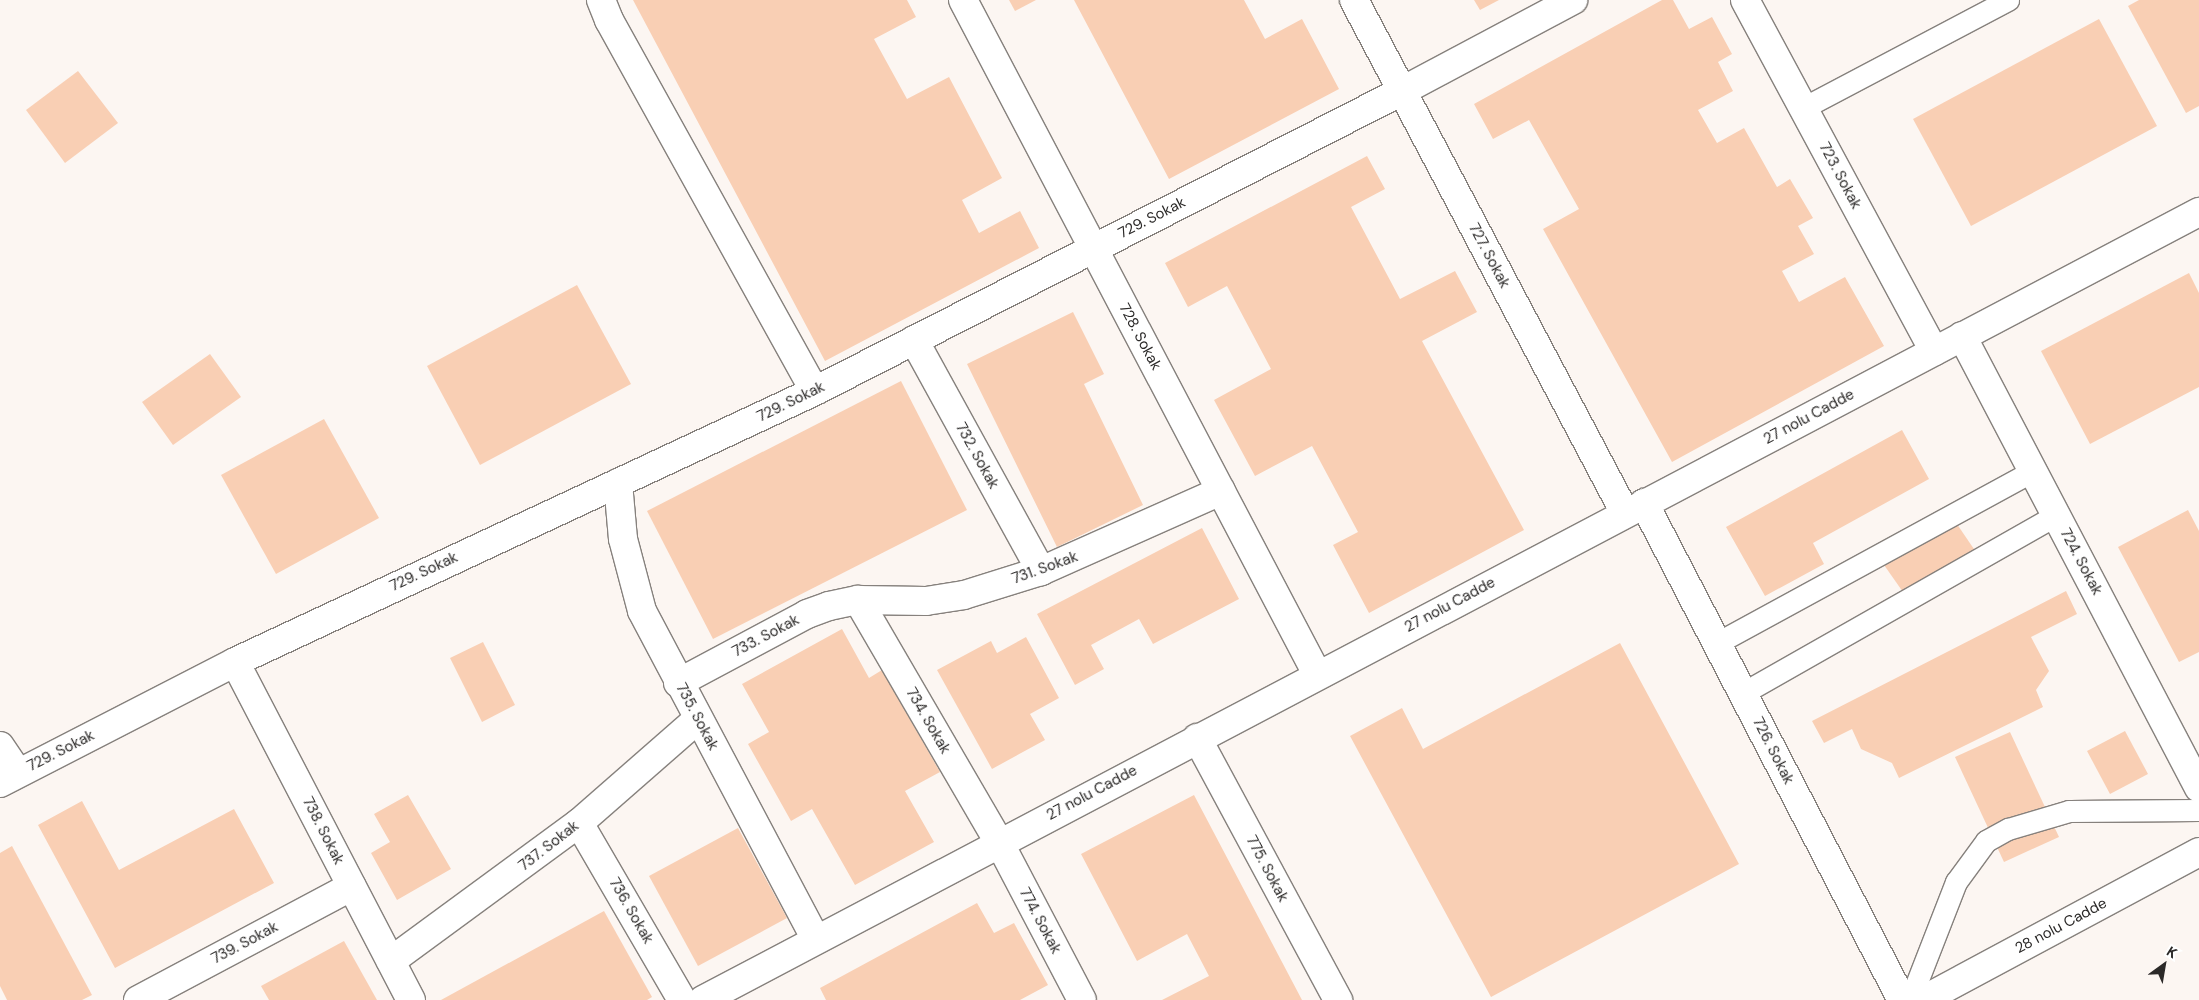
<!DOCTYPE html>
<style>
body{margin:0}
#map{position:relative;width:2199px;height:1000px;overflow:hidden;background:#fcf6f2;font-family:"DM Sans",sans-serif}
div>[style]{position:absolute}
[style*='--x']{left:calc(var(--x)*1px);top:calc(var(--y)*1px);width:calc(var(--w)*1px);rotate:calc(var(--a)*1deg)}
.building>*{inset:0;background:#f9cfb4}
.roads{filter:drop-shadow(1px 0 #86817d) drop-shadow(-1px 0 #86817d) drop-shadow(0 1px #86817d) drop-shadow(0 -1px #86817d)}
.service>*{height:21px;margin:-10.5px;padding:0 10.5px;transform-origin:10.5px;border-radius:10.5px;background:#fff}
.minor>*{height:28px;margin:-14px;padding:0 14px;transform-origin:14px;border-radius:14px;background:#fff}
.tertiary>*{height:28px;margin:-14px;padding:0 14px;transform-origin:14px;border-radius:14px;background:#fff}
span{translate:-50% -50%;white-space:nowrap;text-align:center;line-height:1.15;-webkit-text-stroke:4.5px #fff;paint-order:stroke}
.street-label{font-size:15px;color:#2b2928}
.north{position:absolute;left:2139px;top:940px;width:50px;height:50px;-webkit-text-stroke:4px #fff;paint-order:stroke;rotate:32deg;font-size:14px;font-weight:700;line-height:20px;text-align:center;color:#2b2928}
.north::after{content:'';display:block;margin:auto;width:18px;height:22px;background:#2b2928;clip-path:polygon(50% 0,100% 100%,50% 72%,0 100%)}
</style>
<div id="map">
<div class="building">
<div style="clip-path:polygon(633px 0,907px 0,916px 17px,874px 39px,907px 99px,949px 77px,1002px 178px,962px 200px,979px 233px,1020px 211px,1039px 248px,825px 361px)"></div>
<div style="clip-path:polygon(1009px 0,1036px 0,1015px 11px)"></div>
<div style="clip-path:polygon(1074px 0,1244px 0,1265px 39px,1302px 19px,1339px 89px,1169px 179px)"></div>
<div style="clip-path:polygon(1474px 0,1499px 0,1480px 10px)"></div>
<div style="clip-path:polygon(1662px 0,1673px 0,1689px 29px,1712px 17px,1732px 54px,1718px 62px,1733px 91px,1698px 110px,1717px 143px,1744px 128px,1777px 187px,1790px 179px,1813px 218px,1798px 226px,1814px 254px,1782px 271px,1799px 302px,1845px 277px,1884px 346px,1672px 462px,1543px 229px,1579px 209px,1529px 120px,1493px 139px,1474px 104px)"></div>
<div style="clip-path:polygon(2139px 0,2199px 0,2199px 106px,2186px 113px,2128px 6px)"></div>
<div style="clip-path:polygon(2099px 19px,2157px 126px,1971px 226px,1913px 119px)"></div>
<div style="clip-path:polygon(78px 71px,118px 123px,65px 163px,26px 110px)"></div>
<div style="clip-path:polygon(1367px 156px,1385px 189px,1351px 207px,1400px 299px,1455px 271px,1477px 312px,1422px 341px,1524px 530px,1369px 613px,1333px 545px,1358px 532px,1312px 446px,1255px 476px,1214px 400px,1271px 369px,1227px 286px,1188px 307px,1165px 263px)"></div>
<div style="clip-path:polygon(2189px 273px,2199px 293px,2199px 387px,2090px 444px,2041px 351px)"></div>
<div style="clip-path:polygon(577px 285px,631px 384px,480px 465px,427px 366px)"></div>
<div style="clip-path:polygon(1073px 312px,1104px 374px,1084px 384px,1143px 505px,1057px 547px,967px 364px)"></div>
<div style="clip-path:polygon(210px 354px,241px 397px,173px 445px,142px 402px)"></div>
<div style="clip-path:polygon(901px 381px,967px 510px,713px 639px,647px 511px)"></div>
<div style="clip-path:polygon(324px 419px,379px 518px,276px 574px,221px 475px)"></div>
<div style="clip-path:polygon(1902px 430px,1929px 479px,1813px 543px,1824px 564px,1765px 596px,1726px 527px)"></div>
<div style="clip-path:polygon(1946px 508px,1978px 555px,1910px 602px,1877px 555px)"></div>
<div style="clip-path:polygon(2188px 510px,2199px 531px,2199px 652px,2179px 662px,2118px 547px)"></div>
<div style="clip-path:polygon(1202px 528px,1239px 599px,1153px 644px,1139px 619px,1091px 645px,1104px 669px,1075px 685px,1037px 614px)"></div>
<div style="clip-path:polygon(2066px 591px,2077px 614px,2031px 637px,2049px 671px,2036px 690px,2043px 707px,1899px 778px,1892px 763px,1861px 749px,1852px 729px,1824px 743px,1812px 721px)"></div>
<div style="clip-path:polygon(842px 629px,869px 678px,882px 670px,940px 772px,905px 791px,934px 842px,855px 885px,812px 809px,791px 821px,748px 744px,769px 732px,742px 684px)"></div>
<div style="clip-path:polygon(1026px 637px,1059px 698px,1030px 714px,1045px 740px,992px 769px,937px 670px,991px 641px,997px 653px)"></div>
<div style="clip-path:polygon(483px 642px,515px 705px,482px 722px,450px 658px)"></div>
<div style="clip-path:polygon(1620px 643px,1739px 864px,1491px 997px,1350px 736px,1402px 708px,1423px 749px)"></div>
<div style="clip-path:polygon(2125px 731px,2148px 774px,2110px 794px,2087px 751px)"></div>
<div style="clip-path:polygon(2010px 732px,2059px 837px,2004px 862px,1955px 757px)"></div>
<div style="clip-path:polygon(408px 795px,451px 869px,397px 900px,371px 853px,390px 842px,374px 814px)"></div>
<div style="clip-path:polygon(1194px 795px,1302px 1000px,1162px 1000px,1209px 976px,1187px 934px,1137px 961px,1081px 854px)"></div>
<div style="clip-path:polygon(82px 801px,119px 870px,234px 809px,274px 883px,115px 968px,38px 825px)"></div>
<div style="clip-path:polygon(738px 828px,787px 918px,698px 966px,649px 876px)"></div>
<div style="clip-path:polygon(12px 846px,92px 995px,82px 1000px,7px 1000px,0 986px,0 853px)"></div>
<div style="clip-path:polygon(977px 903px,994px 933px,1014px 923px,1048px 985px,1020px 1000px,826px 1000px,820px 988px)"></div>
<div style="clip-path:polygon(604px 911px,652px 997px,647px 1000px,441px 1000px)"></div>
<div style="clip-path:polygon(344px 941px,377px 1000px,269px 1000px,261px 986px)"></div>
</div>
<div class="roads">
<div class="service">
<div style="--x:1803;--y:108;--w:232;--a:-27.8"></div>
<div style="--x:1717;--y:643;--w:360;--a:-28.6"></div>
<div style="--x:1743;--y:693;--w:360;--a:-29.6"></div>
<div style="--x:1910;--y:1000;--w:127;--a:-68.7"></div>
<div style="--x:1956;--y:882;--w:51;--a:-53.8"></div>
<div style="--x:1986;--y:841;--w:25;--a:-29"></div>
<div style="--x:2008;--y:829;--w:64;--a:-16.4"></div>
<div style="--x:2069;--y:811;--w:130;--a:-0.4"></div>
</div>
<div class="minor">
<div style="--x:601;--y:0;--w:22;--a:68"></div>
<div style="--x:609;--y:20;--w:424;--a:61"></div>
<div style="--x:963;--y:0;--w:761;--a:62.29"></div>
<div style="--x:1354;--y:0;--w:580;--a:62.15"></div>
<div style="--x:1745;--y:0;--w:399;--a:61.7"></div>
<div style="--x:1962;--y:336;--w:510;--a:62.33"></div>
<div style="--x:914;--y:340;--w:264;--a:61.2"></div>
<div style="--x:618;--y:483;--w:56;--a:84.9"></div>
<div style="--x:623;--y:539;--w:74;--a:75.2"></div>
<div style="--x:642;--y:611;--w:370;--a:62.1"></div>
<div style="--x:1644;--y:503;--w:560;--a:62.57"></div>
<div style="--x:858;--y:600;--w:280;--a:59.8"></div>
<div style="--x:999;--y:842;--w:178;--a:62.3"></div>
<div style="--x:235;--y:662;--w:381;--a:62.5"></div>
<div style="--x:678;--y:683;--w:146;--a:-28.1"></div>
<div style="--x:807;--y:614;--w:23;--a:-20"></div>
<div style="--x:829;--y:606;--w:30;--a:-12"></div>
<div style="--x:858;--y:600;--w:68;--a:0.8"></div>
<div style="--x:926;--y:601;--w:38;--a:-9"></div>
<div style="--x:964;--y:595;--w:81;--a:-17.3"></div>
<div style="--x:1041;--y:571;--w:197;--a:-24"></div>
<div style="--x:1197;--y:738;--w:298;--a:61.7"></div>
<div style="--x:0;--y:746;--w:32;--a:56"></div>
<div style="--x:0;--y:783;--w:264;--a:-27.2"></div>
<div style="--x:235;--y:662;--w:640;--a:-25.04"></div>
<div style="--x:815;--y:391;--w:659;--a:-27.07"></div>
<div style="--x:1402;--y:91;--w:194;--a:-28"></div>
<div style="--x:579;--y:823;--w:205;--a:59.8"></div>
<div style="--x:391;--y:961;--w:233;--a:-36.3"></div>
<div style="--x:579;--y:823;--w:158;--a:-41.2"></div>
<div style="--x:138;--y:1000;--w:242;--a:-28"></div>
</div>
<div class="tertiary">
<div style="--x:703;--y:1000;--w:1691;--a:-27.78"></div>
<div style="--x:1923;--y:1000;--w:313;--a:-28.2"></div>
</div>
</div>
<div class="street-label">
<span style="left:1840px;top:176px;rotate:62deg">723. Sokak</span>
<span style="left:1152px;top:218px;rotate:-27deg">729. Sokak</span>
<span style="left:1489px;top:256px;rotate:62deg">727. Sokak</span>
<span style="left:1140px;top:337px;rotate:62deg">728. Sokak</span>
<span style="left:791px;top:402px;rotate:-26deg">729. Sokak</span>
<span style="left:1809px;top:417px;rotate:-28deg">27 nolu Cadde</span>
<span style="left:977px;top:456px;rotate:61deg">732. Sokak</span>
<span style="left:2081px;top:562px;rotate:62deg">724. Sokak</span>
<span style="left:1045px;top:568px;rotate:-20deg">731. Sokak</span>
<span style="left:424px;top:572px;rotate:-25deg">729. Sokak</span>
<span style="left:1450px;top:605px;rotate:-28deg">27 nolu Cadde</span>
<span style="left:766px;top:636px;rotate:-28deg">733. Sokak</span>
<span style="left:697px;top:717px;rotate:62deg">735. Sokak</span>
<span style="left:928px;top:721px;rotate:60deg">734. Sokak</span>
<span style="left:61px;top:751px;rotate:-27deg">729. Sokak</span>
<span style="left:1773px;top:751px;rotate:63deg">726. Sokak</span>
<span style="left:1092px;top:793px;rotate:-28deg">27 nolu Cadde</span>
<span style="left:323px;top:831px;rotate:63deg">738. Sokak</span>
<span style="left:549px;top:846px;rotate:-38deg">737. Sokak</span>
<span style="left:1267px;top:869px;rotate:62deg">775. Sokak</span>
<span style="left:631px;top:911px;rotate:60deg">736. Sokak</span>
<span style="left:1040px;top:921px;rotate:62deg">774. Sokak</span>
<span style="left:2061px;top:926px;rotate:-28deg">28 nolu Cadde</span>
<span style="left:245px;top:943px;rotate:-28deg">739. Sokak</span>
</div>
<div class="north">K</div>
</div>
